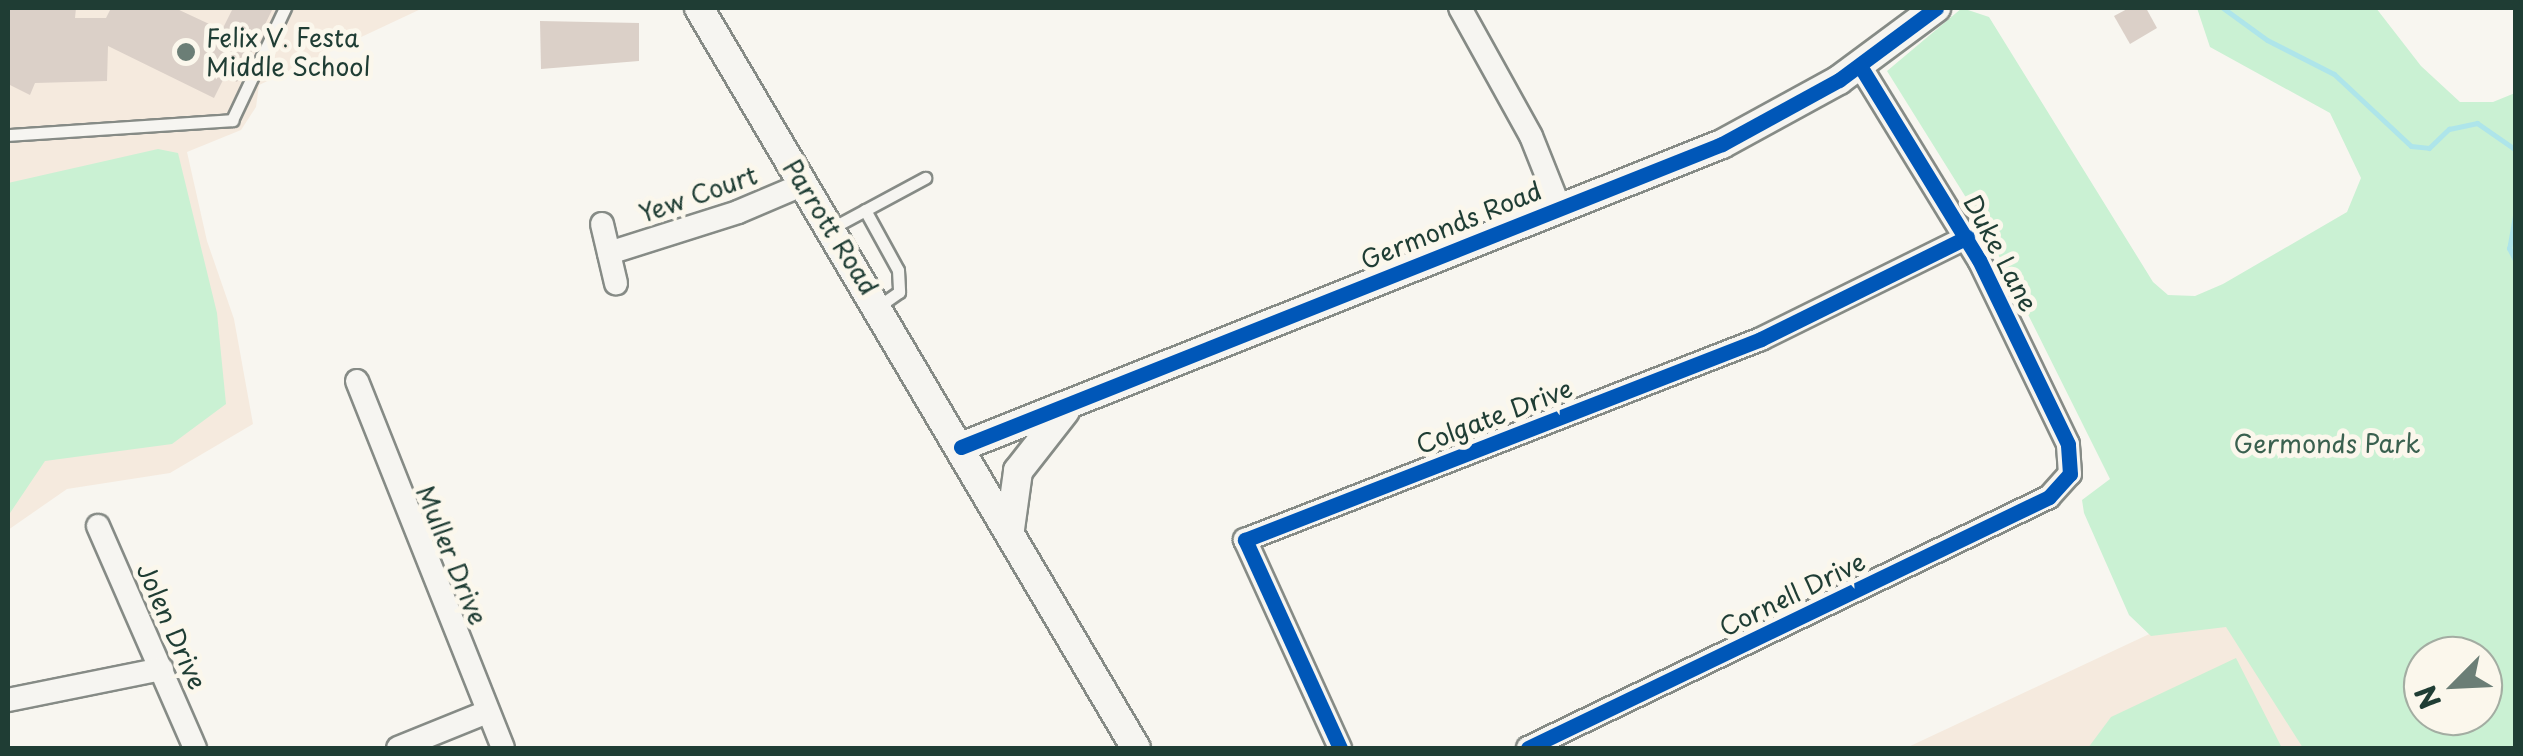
<!DOCTYPE html>
<style>
body{margin:0}
#map{position:relative;width:2523px;height:756px;overflow:hidden;background:#f8f6f0;font-family:"Playpen Sans",sans-serif}
div>[style]{position:absolute}
[style*='--x']{left:calc(var(--x)*1px);top:calc(var(--y)*1px);width:calc(var(--w)*1px);rotate:calc(var(--a)*1deg)}
.built>*{inset:0;background:#f5eade}
.green>*{inset:0;background:#caf1d3}
.stream>*{height:5px;margin:-2.5px;padding:0 2.5px;transform-origin:2.5px;border-radius:2.5px;background:#aee5ea}
.building>*{inset:0;background:#dbd0c8}
.roads{filter:drop-shadow(2px 0 #868b86) drop-shadow(-2px 0 #868b86) drop-shadow(0 2px #868b86) drop-shadow(0 -2px #868b86)}
.service>*{height:11px;margin:-5.5px;padding:0 5.5px;transform-origin:5.5px;border-radius:5.5px;background:#f6f5f1}
.minor>*{height:22px;margin:-11px;padding:0 11px;transform-origin:11px;border-radius:11px;background:#f6f5f1}
.tertiary>*{height:28px;margin:-14px;padding:0 14px;transform-origin:14px;border-radius:14px;background:#f6f5f1}
.cycleway>*{height:15px;margin:-7.5px;padding:0 7.5px;transform-origin:7.5px;border-radius:7.5px;background:#0057b8}
.dots>*{width:28px;height:28px;translate:-50% -50%;box-sizing:border-box;border:5px solid #fbf7ec;border-radius:50%}
span{translate:-50% -50%;white-space:nowrap;text-align:center;line-height:1.15;-webkit-text-stroke:10px #fbf7ec;paint-order:stroke}
.poi-label{font-size:25px;color:#1f3d34}
.left{translate:0 -50%;text-align:left}
.street-label{font-size:25px;color:#1f3d34}
.park-label{font-size:25px;color:#3a604f}
.frame{position:absolute;inset:0;border:10px solid #1f3d34;pointer-events:none}
.north{position:absolute;left:2403px;top:636px;width:100px;height:100px;box-sizing:border-box;background:#fbf7ec;border:2px solid #a3ada2;border-radius:50%;rotate:246deg;font-size:28px;font-weight:700;line-height:40px;text-align:center;color:#1f3d34}
.north::after{content:'';display:block;margin:auto;width:35px;height:45px;background:#6b7e76;clip-path:polygon(50% 0,100% 100%,50% 72%,0 100%)}
</style>
<div id="map">
<div class="built">
<div style="clip-path:polygon(8px 8px,423px 8px,259px 85px,256px 107px,241px 130px,187px 152px,207px 241px,234px 319px,253px 424px,170px 473px,67px 489px,8px 530px)"></div>
<div style="clip-path:polygon(2224px 599px,2314px 748px,1906px 748px)"></div>
</div>
<div class="green">
<div style="clip-path:polygon(evenodd,1962px 8px,1989px 17px,2153px 282px,2168px 295px,2195px 296px,2223px 284px,2347px 212px,2361px 178px,2330px 113px,2210px 47px,2197px 8px,2376px 8px,2421px 66px,2460px 102px,2493px 102px,2515px 93px,2515px 748px,2303px 748px,2226px 627px,2151px 636px,2129px 615px,2084px 513px,2082px 500px,2110px 479px,1985px 228px,1887px 71px,1962px 8px,2423px 656px,2483px 656px,2483px 716px,2423px 716px,2423px 656px)"></div>
<div style="clip-path:polygon(158px 149px,178px 153px,217px 313px,226px 404px,172px 444px,45px 461px,8px 516px,8px 183px)"></div>
<div style="clip-path:polygon(2236px 658px,2282px 748px,2088px 748px,2111px 717px)"></div>
</div>
<div class="stream">
<div style="--x:2223;--y:8;--w:54;--a:36"></div>
<div style="--x:2267;--y:40;--w:75;--a:26.9"></div>
<div style="--x:2334;--y:74;--w:105;--a:43.1"></div>
<div style="--x:2411;--y:146;--w:18;--a:6"></div>
<div style="--x:2429;--y:148;--w:28;--a:-44"></div>
<div style="--x:2449;--y:129;--w:29;--a:-12"></div>
<div style="--x:2477;--y:123;--w:47;--a:34.7"></div>
<div style="--x:2516;--y:210;--w:39;--a:100"></div>
<div style="--x:2509;--y:248;--w:16;--a:63"></div>
</div>
<div class="building">
<div style="clip-path:polygon(8px 8px,76px 8px,75px 18px,106px 18px,111px 8px,175px 8px,222px 30px,233px 8px,273px 8px,237px 82px,225px 76px,214px 98px,108px 46px,107px 81px,35px 83px,30px 95px,8px 84px)"></div>
<div style="clip-path:polygon(2129px 8px,2146px 8px,2157px 28px,2130px 44px,2114px 16px)"></div>
<div style="clip-path:polygon(540px 21px,639px 23px,639px 61px,541px 69px)"></div>
</div>
<div class="roads">
<div class="service">
<div style="--x:8;--y:135;--w:225;--a:-3.8"></div>
<div style="--x:232;--y:120;--w:124;--a:-64.7"></div>
<div style="--x:865;--y:210;--w:68;--a:61.2"></div>
<div style="--x:898;--y:270;--w:22;--a:87"></div>
<div style="--x:899;--y:292;--w:24;--a:145"></div>
<div style="--x:832;--y:228;--w:106;--a:-28.3"></div>
</div>
<div class="minor">
<div style="--x:1460;--y:8;--w:146;--a:61"></div>
<div style="--x:1531;--y:136;--w:79;--a:68.3"></div>
<div style="--x:602;--y:224;--w:61;--a:76.7"></div>
<div style="--x:609;--y:253;--w:135;--a:-17.6"></div>
<div style="--x:738;--y:212;--w:72;--a:-23"></div>
<div style="--x:357;--y:381;--w:395;--a:68.3"></div>
<div style="--x:98;--y:526;--w:242;--a:66.4"></div>
<div style="--x:8;--y:700;--w:157;--a:-11.4"></div>
<div style="--x:398;--y:748;--w:96;--a:-22"></div>
<div style="--x:1340;--y:748;--w:229;--a:-114.5"></div>
<div style="--x:1245;--y:540;--w:554;--a:-21.28"></div>
<div style="--x:1761;--y:339;--w:230;--a:-26.3"></div>
<div style="--x:1528;--y:748;--w:578;--a:-25.72"></div>
<div style="--x:2049;--y:497;--w:31;--a:-48"></div>
<div style="--x:2070;--y:474;--w:30;--a:-94"></div>
<div style="--x:2068;--y:444;--w:204;--a:-115.8"></div>
<div style="--x:1979;--y:260;--w:228;--a:-121.5"></div>
</div>
<div class="tertiary">
<div style="--x:699;--y:8;--w:859;--a:59.44"></div>
<div style="--x:961;--y:447;--w:819;--a:-21.71"></div>
<div style="--x:1722;--y:144;--w:133;--a:-28.7"></div>
<div style="--x:1839;--y:80;--w:121;--a:-36.6"></div>
<div style="--x:1010;--y:529;--w:59;--a:-82.1"></div>
<div style="--x:1018;--y:471;--w:76;--a:-51.9"></div>
</div>
</div>
<div class="cycleway">
<div style="--x:961;--y:447;--w:819;--a:-21.71"></div>
<div style="--x:1722;--y:144;--w:133;--a:-28.7"></div>
<div style="--x:1839;--y:80;--w:121;--a:-36.6"></div>
<div style="--x:1340;--y:748;--w:229;--a:-114.5"></div>
<div style="--x:1245;--y:540;--w:554;--a:-21.28"></div>
<div style="--x:1761;--y:339;--w:230;--a:-26.3"></div>
<div style="--x:1528;--y:748;--w:578;--a:-25.72"></div>
<div style="--x:2049;--y:497;--w:31;--a:-48"></div>
<div style="--x:2070;--y:474;--w:30;--a:-94"></div>
<div style="--x:2068;--y:444;--w:204;--a:-115.8"></div>
<div style="--x:1979;--y:260;--w:228;--a:-121.5"></div>
</div>
<div class="dots">
<div style="left:186px;top:52px;background:#6b7e76"></div>
</div>
<div class="poi-label">
<span class="left" style="left:206px;top:52px">Felix V. Festa<br>Middle School</span>
</div>
<div class="street-label">
<span style="left:698px;top:194px;rotate:-19deg">Yew Court</span>
<span style="left:1451px;top:225px;rotate:-22deg">Germonds Road</span>
<span style="left:831px;top:227px;rotate:58deg">Parrott Road</span>
<span style="left:2001px;top:253px;rotate:62deg">Duke Lane</span>
<span style="left:1494px;top:416px;rotate:-21deg">Colgate Drive</span>
<span style="left:452px;top:555px;rotate:68deg">Muller Drive</span>
<span style="left:1792px;top:594px;rotate:-26deg">Cornell Drive</span>
<span style="left:172px;top:626px;rotate:66deg">Jolen Drive</span>
</div>
<div class="park-label">
<span style="left:2327px;top:443px">Germonds Park</span>
</div>
<div class="frame"></div>
<div class="north">N</div>
</div>
